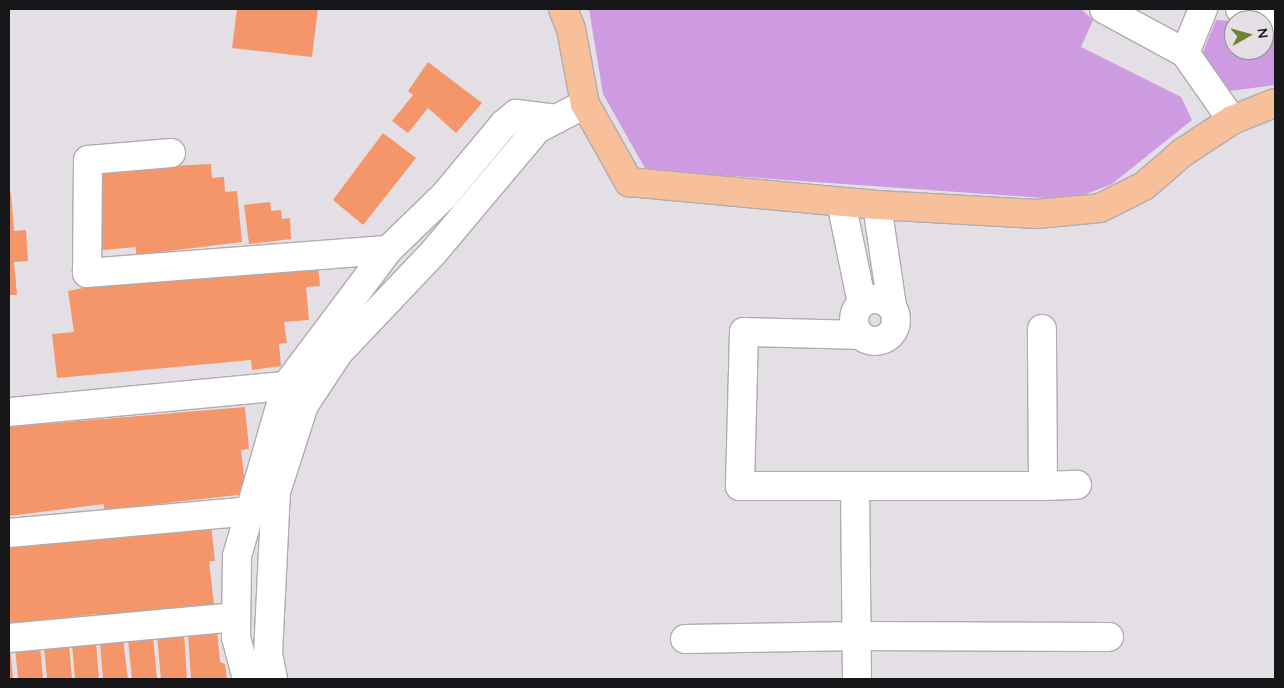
<!DOCTYPE html>
<style>
body{margin:0}
#map{position:relative;width:1284px;height:688px;overflow:hidden;background:#e3dfe5;font-family:Quicksand,sans-serif}
div>[style]{position:absolute}
[style*='--x']{left:calc(var(--x)*1px);top:calc(var(--y)*1px);width:calc(var(--w)*1px);rotate:calc(var(--a)*1deg)}
.green>*{inset:0;background:#ce9be3}
.building>*{inset:0;background:#f49669}
.roads{filter:drop-shadow(1px 0 #b0acb1) drop-shadow(-1px 0 #b0acb1) drop-shadow(0 1px #b0acb1) drop-shadow(0 -1px #b0acb1)}
.minor>*{height:28px;margin:-14px;padding:0 14px;transform-origin:14px;border-radius:14px;background:#fff}
.minor>.ring{margin:-14px;padding:0;box-sizing:content-box;background:none;border:28px solid #fff;border-radius:50%}
.major>*{height:28px;margin:-14px;padding:0 14px;transform-origin:14px;border-radius:14px;background:#f7bf9a}
span{translate:-50% -50%;white-space:nowrap;text-align:center;line-height:1.15;-webkit-text-stroke:4px #e3dfe5;paint-order:stroke}
.frame{position:absolute;inset:0;border:10px solid #171618;pointer-events:none}
.north{position:absolute;left:1224px;top:10px;width:50px;height:50px;box-sizing:border-box;background:#e3dfe5;border:1px solid #918f93;border-radius:50%;rotate:83deg;font-size:14px;font-weight:700;line-height:20px;text-align:center;color:#171618}
.north::after{content:'';display:block;margin:auto;width:18px;height:22px;background:#6e8334;clip-path:polygon(50% 0,100% 100%,50% 72%,0 100%)}
</style>
<div id="map">
<div class="green">
<div style="clip-path:polygon(589px 9px,1081px 9px,1093px 20px,1081px 47px,1181px 97px,1192px 120px,1112px 184px,1071px 200px,646px 170px,603px 94px)"></div>
<div style="clip-path:polygon(1216px 20px,1234px 21px,1234px 50px,1264px 50px,1264px 23px,1275px 30px,1275px 85px,1221px 92px,1201px 57px)"></div>
</div>
<div class="building">
<div style="clip-path:polygon(237px 9px,318px 9px,312px 57px,232px 48px)"></div>
<div style="clip-path:polygon(428px 62px,482px 103px,456px 133px,428px 108px,408px 133px,392px 121px,413px 95px,408px 91px)"></div>
<div style="clip-path:polygon(383px 133px,416px 158px,363px 225px,333px 200px)"></div>
<div style="clip-path:polygon(211px 164px,212px 178px,224px 177px,225px 192px,237px 191px,242px 242px,136px 255px,136px 247px,102px 250px,97px 170px)"></div>
<div style="clip-path:polygon(9px 193px,11px 193px,14px 231px,26px 230px,28px 261px,14px 262px,17px 295px,9px 295px)"></div>
<div style="clip-path:polygon(270px 202px,271px 211px,281px 210px,282px 219px,290px 218px,291px 239px,249px 244px,244px 205px)"></div>
<div style="clip-path:polygon(318px 267px,320px 286px,306px 287px,309px 320px,284px 322px,287px 343px,279px 344px,281px 366px,252px 370px,251px 360px,57px 378px,52px 334px,74px 332px,68px 291px,103px 284px)"></div>
<div style="clip-path:polygon(245px 407px,249px 449px,241px 450px,246px 494px,104px 510px,104px 504px,9px 516px,9px 427px)"></div>
<div style="clip-path:polygon(211px 524px,215px 561px,209px 561px,214px 604px,98px 618px,98px 614px,9px 624px,9px 542px)"></div>
<div style="clip-path:polygon(217px 631px,220px 662px,225px 664px,227px 679px,191px 679px,188px 634px)"></div>
<div style="clip-path:polygon(184px 633px,187px 679px,161px 679px,157px 635px)"></div>
<div style="clip-path:polygon(153px 636px,157px 679px,132px 679px,128px 639px)"></div>
<div style="clip-path:polygon(123px 639px,128px 679px,103px 679px,100px 642px)"></div>
<div style="clip-path:polygon(96px 642px,99px 679px,75px 679px,72px 644px)"></div>
<div style="clip-path:polygon(69px 644px,72px 679px,47px 679px,44px 647px)"></div>
<div style="clip-path:polygon(40px 645px,43px 679px,18px 679px,15px 647px)"></div>
<div style="clip-path:polygon(9px 647px,10px 647px,13px 679px,9px 679px)"></div>
</div>
<div class="roads">
<div class="minor">
<div style="--x:1104;--y:9;--w:92;--a:28.5"></div>
<div style="--x:1185;--y:53;--w:82;--a:55"></div>
<div style="--x:1240;--y:9;--w:36;--a:14"></div>
<div style="--x:1185;--y:53;--w:48;--a:-67.8"></div>
<div style="--x:171;--y:153;--w:83;--a:175.2"></div>
<div style="--x:88;--y:160;--w:113;--a:90.5"></div>
<div style="--x:87;--y:273;--w:302;--a:-4.4"></div>
<div style="--x:841;--y:202;--w:103;--a:78.3"></div>
<div style="--x:877;--y:205;--w:103;--a:81.6"></div>
<div class="ring" style="left:854px;top:299px;width:14px;height:14px"></div>
<div style="--x:859;--y:335;--w:115;--a:-178.5"></div>
<div style="--x:744;--y:332;--w:154;--a:91.5"></div>
<div style="--x:740;--y:486;--w:303;--a:0"></div>
<div style="--x:1043;--y:486;--w:157;--a:-90.4"></div>
<div style="--x:9;--y:412;--w:278;--a:-5.4"></div>
<div style="--x:286;--y:386;--w:170;--a:-53.1"></div>
<div style="--x:388;--y:250;--w:78;--a:-44"></div>
<div style="--x:444;--y:196;--w:94;--a:-50.2"></div>
<div style="--x:504;--y:124;--w:16;--a:-40"></div>
<div style="--x:516;--y:114;--w:41;--a:7"></div>
<div style="--x:1043;--y:486;--w:34;--a:-2"></div>
<div style="--x:855;--y:487;--w:192;--a:89.4"></div>
<div style="--x:9;--y:533;--w:243;--a:-5.2"></div>
<div style="--x:9;--y:638;--w:228;--a:-5.3"></div>
<div style="--x:685;--y:639;--w:173;--a:-1"></div>
<div style="--x:858;--y:636;--w:251;--a:0.2"></div>
<div style="--x:247;--y:679;--w:43;--a:-104.7"></div>
<div style="--x:236;--y:637;--w:81;--a:-89.3"></div>
<div style="--x:237;--y:556;--w:177;--a:-73.9"></div>
<div style="--x:273;--y:679;--w:25;--a:-101"></div>
<div style="--x:268;--y:654;--w:162;--a:-87.2"></div>
<div style="--x:276;--y:492;--w:91;--a:-72.2"></div>
<div style="--x:304;--y:405;--w:64;--a:-56.6"></div>
<div style="--x:339;--y:352;--w:137;--a:-46.5"></div>
<div style="--x:433;--y:253;--w:162;--a:-50"></div>
<div style="--x:537;--y:129;--w:54;--a:-27.5"></div>
</div>
<div class="major">
<div style="--x:563;--y:9;--w:22;--a:68"></div>
<div style="--x:571;--y:29;--w:76;--a:79.4"></div>
<div style="--x:585;--y:104;--w:90;--a:60.6"></div>
<div style="--x:629;--y:182;--w:249;--a:5.3"></div>
<div style="--x:877;--y:205;--w:160;--a:3.2"></div>
<div style="--x:1037;--y:214;--w:63;--a:-5.4"></div>
<div style="--x:1100;--y:208;--w:49;--a:-26.6"></div>
<div style="--x:1144;--y:186;--w:50;--a:-41"></div>
<div style="--x:1182;--y:153;--w:60;--a:-33.4"></div>
<div style="--x:1232;--y:120;--w:46;--a:-21.6"></div>
</div>
</div>
<div class="frame"></div>
<div class="north">N</div>
</div>
